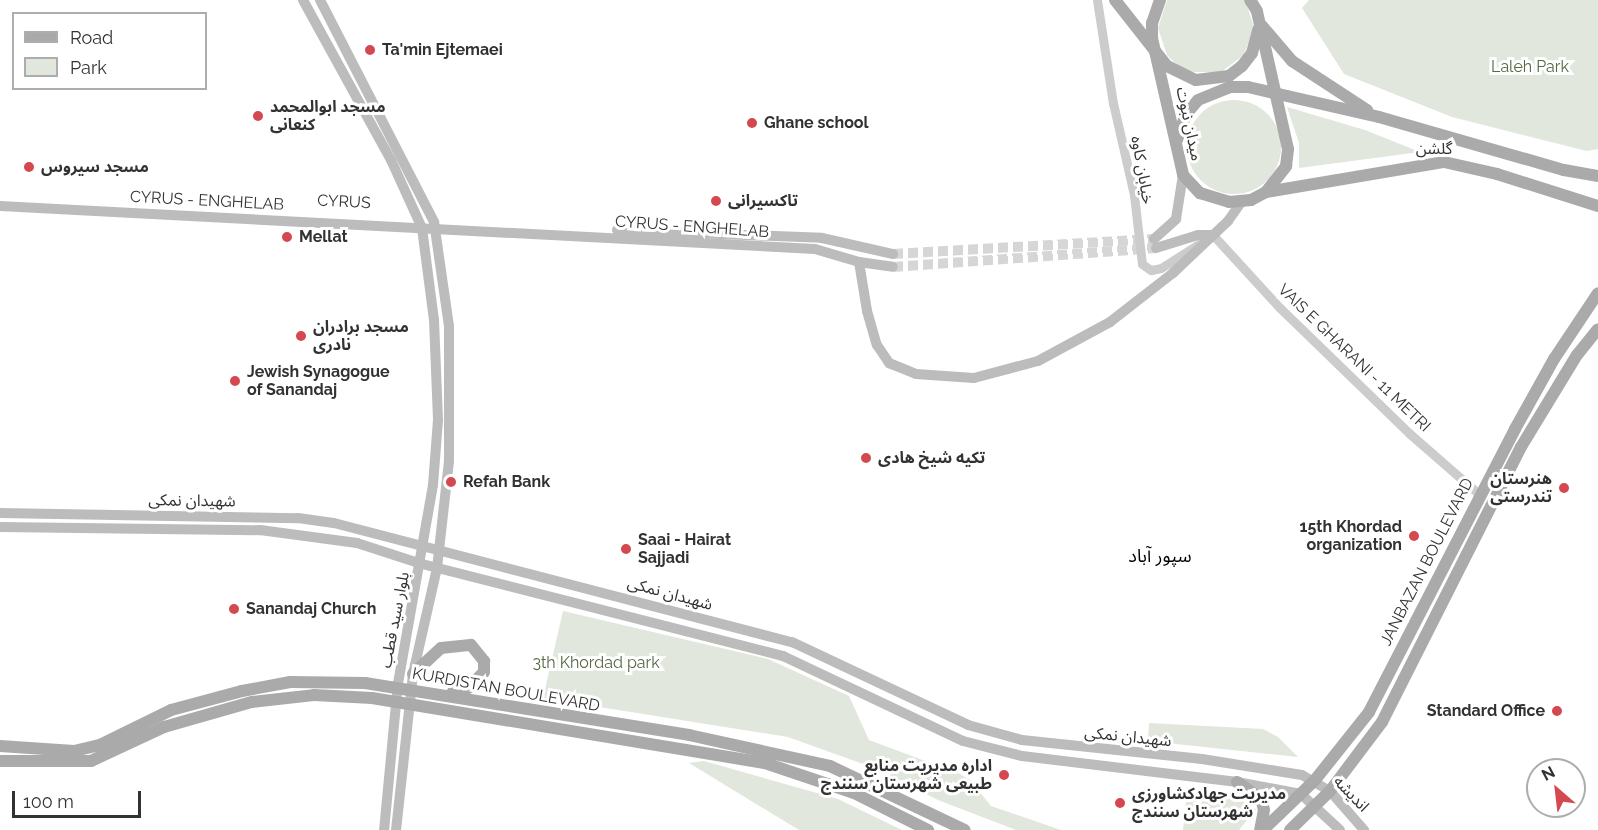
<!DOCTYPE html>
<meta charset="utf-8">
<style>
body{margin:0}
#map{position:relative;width:1598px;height:830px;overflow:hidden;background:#fff;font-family:Raleway,"Noto Sans Arabic",sans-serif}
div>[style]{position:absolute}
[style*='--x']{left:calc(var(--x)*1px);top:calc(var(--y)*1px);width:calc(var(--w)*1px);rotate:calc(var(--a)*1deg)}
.green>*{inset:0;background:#e1e7dc}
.round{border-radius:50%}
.secondary-tunnel>*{height:10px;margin-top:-5px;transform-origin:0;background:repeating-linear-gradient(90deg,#d6d6d6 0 10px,transparent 0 15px)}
.tertiary>*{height:9px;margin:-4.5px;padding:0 4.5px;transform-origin:4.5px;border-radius:4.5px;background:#ccc}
.secondary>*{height:10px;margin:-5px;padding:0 5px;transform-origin:5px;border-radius:5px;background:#bcbcbc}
.primary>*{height:12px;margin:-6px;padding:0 6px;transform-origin:6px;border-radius:6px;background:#aaa}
.dots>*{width:16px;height:16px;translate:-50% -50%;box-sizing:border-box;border:3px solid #fff;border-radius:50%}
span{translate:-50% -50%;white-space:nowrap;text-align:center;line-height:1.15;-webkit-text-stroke:6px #fff;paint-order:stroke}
.poi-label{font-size:16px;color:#323232;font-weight:700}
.left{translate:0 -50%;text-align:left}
.right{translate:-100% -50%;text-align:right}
.park-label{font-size:16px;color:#546943}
.street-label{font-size:16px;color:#323232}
.neighbourhood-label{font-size:18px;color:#000}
.legend{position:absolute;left:12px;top:12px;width:195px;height:78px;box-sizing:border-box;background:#fff;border:2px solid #adadad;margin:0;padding:8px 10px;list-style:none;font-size:18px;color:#323232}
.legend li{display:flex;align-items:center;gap:12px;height:30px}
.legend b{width:30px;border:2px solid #adadad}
.north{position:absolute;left:1526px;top:758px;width:60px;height:60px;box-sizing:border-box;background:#fff;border:2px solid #adadad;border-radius:50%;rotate:332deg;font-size:16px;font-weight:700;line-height:24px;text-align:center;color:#323232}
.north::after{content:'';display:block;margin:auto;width:21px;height:27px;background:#d3494f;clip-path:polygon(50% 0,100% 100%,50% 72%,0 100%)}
.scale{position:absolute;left:12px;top:791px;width:129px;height:27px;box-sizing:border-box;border:3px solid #323232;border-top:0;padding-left:8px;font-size:18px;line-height:21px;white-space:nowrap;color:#323232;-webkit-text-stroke:4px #fff;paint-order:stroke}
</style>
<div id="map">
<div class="green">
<div style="clip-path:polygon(1167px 0,1245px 0,1254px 27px,1244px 55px,1221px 72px,1191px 72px,1178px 66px,1167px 55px,1158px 28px)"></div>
<div style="clip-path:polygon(1309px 0,1598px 0,1598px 149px,1587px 151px,1452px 117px,1344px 74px,1302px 8px)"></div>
<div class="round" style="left:1187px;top:100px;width:94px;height:94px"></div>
<div style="clip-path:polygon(1287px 107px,1365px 130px,1420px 152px,1299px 168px,1299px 143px)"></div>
<div style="clip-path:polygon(563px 611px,768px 659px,849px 696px,869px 740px,960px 774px,970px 780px,991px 806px,1061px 830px,1016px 830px,938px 800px,877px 769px,788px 737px,543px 698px)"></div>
<div style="clip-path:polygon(1149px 723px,1263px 729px,1278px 737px,1298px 757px,1148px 741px)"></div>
<div style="clip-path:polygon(704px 761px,838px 799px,902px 830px,799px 830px,689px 763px)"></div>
<div style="clip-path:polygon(1187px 793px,1230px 794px,1256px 809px,1239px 830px,1183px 830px)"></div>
</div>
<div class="secondary-tunnel">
<div style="--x:893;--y:254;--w:261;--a:-3.3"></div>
<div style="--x:893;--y:267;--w:264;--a:-4.1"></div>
</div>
<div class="tertiary">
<div style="--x:1097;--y:0;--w:104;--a:81.2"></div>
<div style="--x:1113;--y:103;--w:94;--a:77.1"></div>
<div style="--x:1134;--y:195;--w:69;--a:83.4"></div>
<div style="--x:1142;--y:264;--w:11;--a:34"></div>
<div style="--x:1151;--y:270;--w:10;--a:-11"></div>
<div style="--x:1161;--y:268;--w:62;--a:-32.4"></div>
<div style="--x:1213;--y:235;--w:99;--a:47.5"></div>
<div style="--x:1280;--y:308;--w:181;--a:44.1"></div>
<div style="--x:1410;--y:434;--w:93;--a:41.1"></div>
</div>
<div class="secondary">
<div style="--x:303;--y:0;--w:183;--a:61.2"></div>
<div style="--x:391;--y:160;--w:75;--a:65.5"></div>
<div style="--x:422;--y:228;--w:93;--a:82.6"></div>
<div style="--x:434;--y:320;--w:100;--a:87.7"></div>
<div style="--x:438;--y:420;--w:65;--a:94.4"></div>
<div style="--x:433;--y:485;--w:201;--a:100"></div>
<div style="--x:398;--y:683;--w:148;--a:95.4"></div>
<div style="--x:320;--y:0;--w:250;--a:62.8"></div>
<div style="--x:434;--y:222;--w:105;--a:81.8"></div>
<div style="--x:449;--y:326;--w:135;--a:90"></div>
<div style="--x:449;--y:461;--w:108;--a:96.4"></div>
<div style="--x:437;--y:568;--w:109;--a:102.8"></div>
<div style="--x:413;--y:674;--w:157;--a:96.2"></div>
<div style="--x:0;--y:206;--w:816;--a:3.02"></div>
<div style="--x:815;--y:249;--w:46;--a:16.5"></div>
<div style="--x:859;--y:262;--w:50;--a:80.7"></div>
<div style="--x:867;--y:311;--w:35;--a:74"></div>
<div style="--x:877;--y:345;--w:22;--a:56"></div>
<div style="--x:889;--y:363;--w:29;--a:22"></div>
<div style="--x:916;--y:374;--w:58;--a:3.9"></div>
<div style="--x:974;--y:378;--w:66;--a:-14.9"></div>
<div style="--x:1038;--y:361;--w:82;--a:-28.4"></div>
<div style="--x:1110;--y:322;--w:80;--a:-37.9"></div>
<div style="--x:1173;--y:273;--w:76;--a:-43.4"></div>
<div style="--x:1228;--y:221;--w:24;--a:-55"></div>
<div style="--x:617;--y:230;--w:205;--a:2.2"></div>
<div style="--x:822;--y:238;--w:73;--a:12.7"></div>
<div style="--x:1154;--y:239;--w:30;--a:-42"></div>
<div style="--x:1176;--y:219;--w:45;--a:-81"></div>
<div style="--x:1156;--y:248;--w:44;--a:-17.2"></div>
<div style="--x:1198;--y:235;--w:15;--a:0"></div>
<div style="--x:859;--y:262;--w:34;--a:8"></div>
<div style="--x:0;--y:513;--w:298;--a:1"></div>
<div style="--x:298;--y:518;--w:36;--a:8"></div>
<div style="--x:334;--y:523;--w:473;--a:14.6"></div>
<div style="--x:792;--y:642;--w:195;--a:25.2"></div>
<div style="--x:968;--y:725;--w:56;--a:15.5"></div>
<div style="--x:1022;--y:740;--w:181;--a:6"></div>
<div style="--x:1202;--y:759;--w:101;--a:9.1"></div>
<div style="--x:1302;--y:775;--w:32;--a:30"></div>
<div style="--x:1330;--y:791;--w:52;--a:48.9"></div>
<div style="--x:0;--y:527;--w:260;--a:0.7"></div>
<div style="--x:260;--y:530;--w:98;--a:7.6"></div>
<div style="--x:357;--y:543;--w:68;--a:17.9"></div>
<div style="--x:422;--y:564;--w:373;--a:14.3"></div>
<div style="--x:783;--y:656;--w:199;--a:25.3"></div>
<div style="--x:963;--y:741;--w:61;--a:14.3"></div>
<div style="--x:1022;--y:756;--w:217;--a:6.9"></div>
<div style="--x:1237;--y:782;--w:65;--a:10.6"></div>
<div style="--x:1301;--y:794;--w:53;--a:42.7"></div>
</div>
<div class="primary">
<div style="--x:1115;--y:0;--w:84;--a:51.8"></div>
<div style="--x:1167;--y:66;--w:32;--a:26"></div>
<div style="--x:1196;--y:80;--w:33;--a:-7"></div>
<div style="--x:1229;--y:76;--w:16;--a:-38"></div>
<div style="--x:1242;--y:66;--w:16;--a:-52"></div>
<div style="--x:1252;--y:53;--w:24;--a:-75"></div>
<div style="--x:1160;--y:0;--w:24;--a:109"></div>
<div style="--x:1152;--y:23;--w:15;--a:90"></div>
<div style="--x:1152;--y:38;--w:140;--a:77.2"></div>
<div style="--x:1183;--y:175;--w:25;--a:47"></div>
<div style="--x:1200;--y:193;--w:30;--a:17"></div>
<div style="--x:1229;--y:202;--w:22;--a:-5"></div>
<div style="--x:1251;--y:200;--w:17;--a:-28"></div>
<div style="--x:1266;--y:192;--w:33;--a:-52"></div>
<div style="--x:1286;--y:166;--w:17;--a:-83"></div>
<div style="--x:1288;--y:149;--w:141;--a:-102.7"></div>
<div style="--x:1257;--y:11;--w:13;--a:-122"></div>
<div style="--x:1262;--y:26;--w:46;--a:49.4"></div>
<div style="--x:1292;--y:61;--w:90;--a:33.2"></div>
<div style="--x:1177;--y:140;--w:28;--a:-71"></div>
<div style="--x:1186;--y:114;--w:18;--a:-49"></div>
<div style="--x:1198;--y:100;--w:35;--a:-22"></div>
<div style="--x:1230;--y:87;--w:18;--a:0"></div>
<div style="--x:1248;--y:87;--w:134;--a:12.9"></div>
<div style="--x:1379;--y:117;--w:192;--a:16"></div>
<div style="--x:1564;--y:170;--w:35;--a:10"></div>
<div style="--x:1266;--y:192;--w:181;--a:-9.6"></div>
<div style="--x:1444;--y:162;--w:54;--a:12.8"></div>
<div style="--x:1497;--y:174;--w:106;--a:17.6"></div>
<div style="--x:413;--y:674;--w:38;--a:-43"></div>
<div style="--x:441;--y:648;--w:30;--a:-6"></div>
<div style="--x:471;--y:645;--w:21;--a:51"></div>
<div style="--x:484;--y:661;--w:11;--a:90"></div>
<div style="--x:484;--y:672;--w:23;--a:135"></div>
<div style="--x:468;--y:688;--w:16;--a:165"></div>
<div style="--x:0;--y:746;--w:74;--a:3.9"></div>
<div style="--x:74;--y:751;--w:27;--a:-13"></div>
<div style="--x:100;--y:745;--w:79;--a:-26.2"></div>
<div style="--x:171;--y:710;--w:73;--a:-15"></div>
<div style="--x:242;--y:691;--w:49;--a:-10.6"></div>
<div style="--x:290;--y:682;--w:75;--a:0.8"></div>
<div style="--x:365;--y:683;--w:328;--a:9.1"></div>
<div style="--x:689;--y:735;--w:144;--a:12.4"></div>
<div style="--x:830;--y:766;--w:149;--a:25.4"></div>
<div style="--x:0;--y:761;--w:91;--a:0"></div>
<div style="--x:91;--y:761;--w:81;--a:-25"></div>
<div style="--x:164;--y:727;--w:91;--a:-15.9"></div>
<div style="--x:252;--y:702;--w:62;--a:-6.4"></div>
<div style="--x:314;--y:695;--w:58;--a:3"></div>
<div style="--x:372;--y:698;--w:398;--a:9.4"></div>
<div style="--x:765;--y:763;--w:94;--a:18.6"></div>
<div style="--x:854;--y:793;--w:83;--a:26.6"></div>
<div style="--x:1237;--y:782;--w:29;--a:35"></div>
<div style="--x:1261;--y:799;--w:11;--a:75"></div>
<div style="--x:1264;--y:810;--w:20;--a:101"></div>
<div style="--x:1263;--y:830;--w:72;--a:-43.9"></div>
<div style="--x:1315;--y:780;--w:87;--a:-51.5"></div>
<div style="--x:1369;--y:712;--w:318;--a:-62.7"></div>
<div style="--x:1515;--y:429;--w:80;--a:-60.9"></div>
<div style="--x:1554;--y:359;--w:79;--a:-56.3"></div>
<div style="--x:1290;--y:830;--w:56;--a:-44.3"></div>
<div style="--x:1330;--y:791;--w:86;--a:-53"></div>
<div style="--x:1382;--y:722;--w:308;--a:-63.2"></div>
<div style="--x:1521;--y:447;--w:108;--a:-58.7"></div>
<div style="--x:1577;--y:355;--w:33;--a:-51"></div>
</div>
<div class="dots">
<div style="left:370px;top:50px;background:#d3494f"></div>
<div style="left:258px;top:116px;background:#d3494f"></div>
<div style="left:752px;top:123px;background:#d3494f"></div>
<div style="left:29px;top:167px;background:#d3494f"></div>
<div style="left:716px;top:201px;background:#d3494f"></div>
<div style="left:287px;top:237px;background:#d3494f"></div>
<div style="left:301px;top:336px;background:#d3494f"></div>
<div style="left:235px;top:381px;background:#d3494f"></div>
<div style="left:866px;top:458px;background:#d3494f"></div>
<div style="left:451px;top:482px;background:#d3494f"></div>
<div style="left:1564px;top:488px;background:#d3494f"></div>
<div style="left:1414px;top:536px;background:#d3494f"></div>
<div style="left:626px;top:549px;background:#d3494f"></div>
<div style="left:234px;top:609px;background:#d3494f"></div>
<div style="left:1557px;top:711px;background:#d3494f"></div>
<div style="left:1004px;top:775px;background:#d3494f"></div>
<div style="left:1120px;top:803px;background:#d3494f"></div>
</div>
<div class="poi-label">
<span class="left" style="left:382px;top:50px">Ta'min Ejtemaei</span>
<span class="left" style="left:270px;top:116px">مسجد ابوالمحمد<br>کنعانی</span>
<span class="left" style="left:764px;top:123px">Ghane school</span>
<span class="left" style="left:41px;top:167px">مسجد سیروس</span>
<span class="left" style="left:728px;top:201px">تاکسیرانی</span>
<span class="left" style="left:299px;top:237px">Mellat</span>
<span class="left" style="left:313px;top:336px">مسجد برادران<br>نادری</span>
<span class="left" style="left:247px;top:381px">Jewish Synagogue<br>of Sanandaj</span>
<span class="left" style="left:878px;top:458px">تکیه شیخ هادی</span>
<span class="right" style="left:1552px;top:488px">هنرستان<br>تندرستی</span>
<span class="left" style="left:463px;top:482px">Refah Bank</span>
<span class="right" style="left:1402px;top:536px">15th Khordad<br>organization</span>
<span class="left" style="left:638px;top:549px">Saai - Hairat<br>Sajjadi</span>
<span class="left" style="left:246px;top:609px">Sanandaj Church</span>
<span class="right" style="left:1545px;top:711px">Standard Office</span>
<span class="right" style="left:992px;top:775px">اداره مدیریت منابع<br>طبیعی شهرستان سنندج</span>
<span class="left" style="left:1132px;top:803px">مدیریت جهادکشاورزی<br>شهرستان سنندج</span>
</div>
<div class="park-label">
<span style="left:1530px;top:67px">Laleh Park</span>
<span style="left:596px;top:663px">3th Khordad park</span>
</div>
<div class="street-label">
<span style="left:1189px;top:124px;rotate:78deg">میدان نبوت</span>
<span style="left:1434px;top:149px">گلشن</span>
<span style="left:1142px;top:170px;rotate:80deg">خیابان کاوه</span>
<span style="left:207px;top:201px;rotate:3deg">CYRUS - ENGHELAB</span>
<span style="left:344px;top:202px;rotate:3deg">CYRUS</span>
<span style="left:692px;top:227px;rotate:4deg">CYRUS - ENGHELAB</span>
<span style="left:1354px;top:358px;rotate:44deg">VAIS E GHARANI - 11 METRI</span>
<span style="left:192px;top:501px;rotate:1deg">شهیدان نمکی</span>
<span style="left:1427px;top:562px;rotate:-63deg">JANBAZAN BOULEVARD</span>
<span style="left:670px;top:594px;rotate:15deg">شهیدان نمکی</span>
<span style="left:395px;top:620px;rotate:-79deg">بلوار سید قطب</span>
<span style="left:506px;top:690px;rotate:10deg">KURDISTAN BOULEVARD</span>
<span style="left:1128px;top:737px;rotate:6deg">شهیدان نمکی</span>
<span style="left:1351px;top:794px;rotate:46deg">اندیشه</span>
</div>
<div class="neighbourhood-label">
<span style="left:1160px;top:556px">سپور آباد</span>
</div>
<ul class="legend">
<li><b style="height:8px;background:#aaa"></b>Road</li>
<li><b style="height:16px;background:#e1e7dc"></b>Park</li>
</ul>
<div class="north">N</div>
<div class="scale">100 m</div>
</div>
